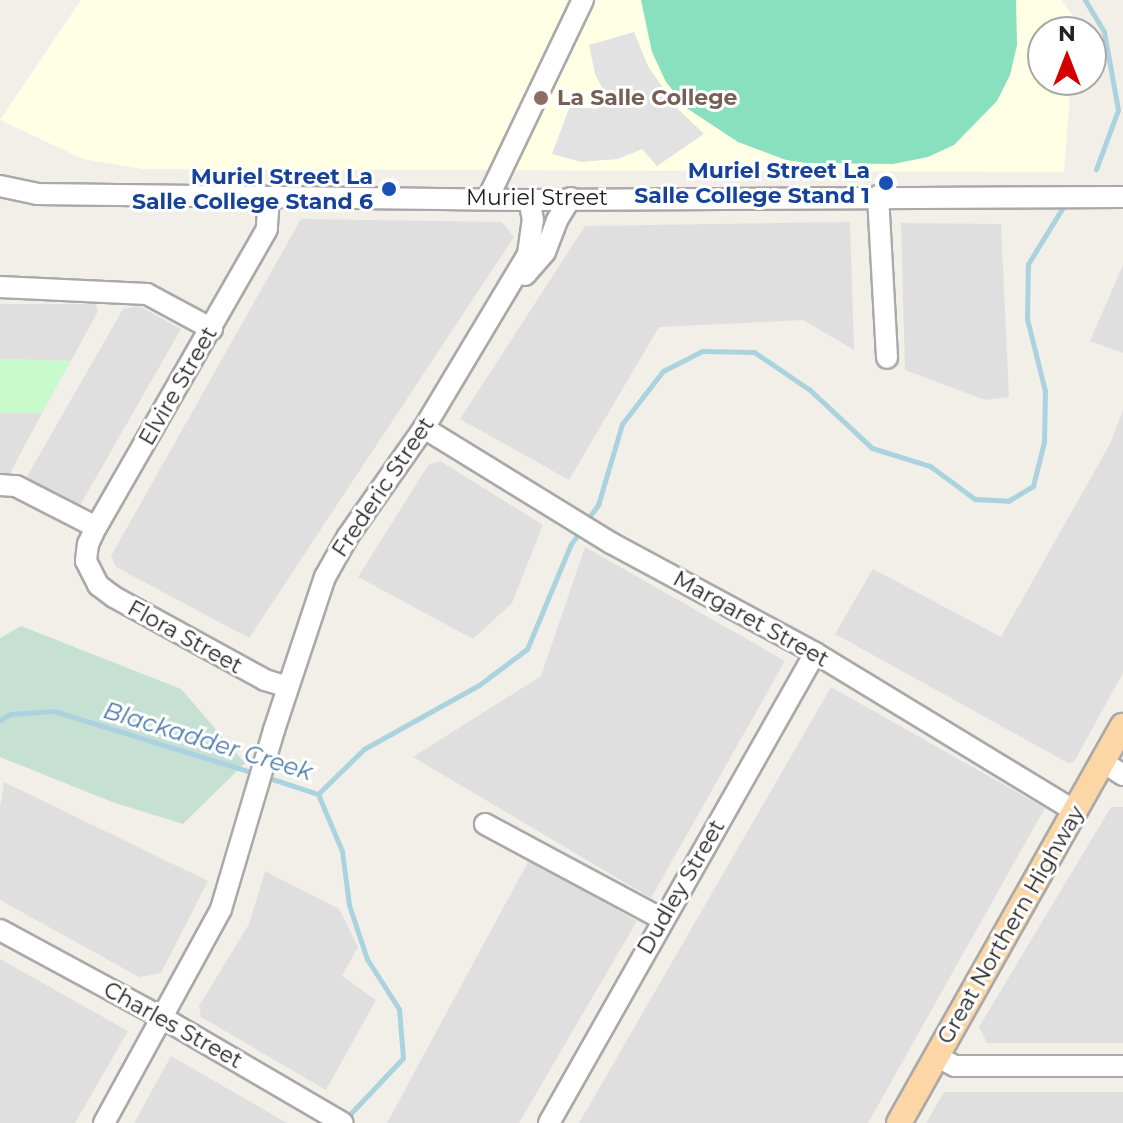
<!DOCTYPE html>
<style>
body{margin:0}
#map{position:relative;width:1123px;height:1123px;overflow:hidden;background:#f2efe9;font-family:Montserrat,sans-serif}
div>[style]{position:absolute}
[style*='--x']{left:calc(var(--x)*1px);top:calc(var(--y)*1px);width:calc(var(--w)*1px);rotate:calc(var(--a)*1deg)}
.residential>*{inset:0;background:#e0dfdf}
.education>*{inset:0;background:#ffffe5}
.wetland>*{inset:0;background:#c6e0d4}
.park>*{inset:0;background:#c8facc}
.pitch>*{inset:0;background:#88e0be}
.parking>*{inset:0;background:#e2e2e2}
.stream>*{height:5px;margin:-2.5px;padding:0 2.5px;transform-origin:2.5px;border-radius:2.5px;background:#aad3df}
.roads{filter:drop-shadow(2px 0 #a9a9a9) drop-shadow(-2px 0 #a9a9a9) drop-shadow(0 2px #a9a9a9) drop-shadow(0 -2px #a9a9a9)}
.minor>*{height:20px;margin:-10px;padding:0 10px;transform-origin:10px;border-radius:10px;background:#fff}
.major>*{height:24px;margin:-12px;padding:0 12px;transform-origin:12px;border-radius:12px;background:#fcd6a4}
.dots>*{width:22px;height:22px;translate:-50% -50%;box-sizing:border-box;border:4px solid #fff;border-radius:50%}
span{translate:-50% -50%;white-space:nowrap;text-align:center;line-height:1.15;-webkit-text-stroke:6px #fff;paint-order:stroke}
.education-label{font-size:22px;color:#785e54;font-weight:700}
.left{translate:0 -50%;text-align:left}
.transit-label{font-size:22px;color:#164399;font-weight:700}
.right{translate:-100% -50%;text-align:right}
.street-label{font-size:22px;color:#222}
.water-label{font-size:24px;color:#4a7aab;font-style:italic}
.north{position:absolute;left:1027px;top:16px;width:80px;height:80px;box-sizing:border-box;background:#fff;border:2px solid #a7a7a7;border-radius:50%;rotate:0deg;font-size:22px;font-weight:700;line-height:32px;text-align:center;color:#222}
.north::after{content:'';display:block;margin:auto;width:28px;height:36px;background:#d40000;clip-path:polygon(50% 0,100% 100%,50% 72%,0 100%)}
</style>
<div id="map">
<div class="residential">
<div style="clip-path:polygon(301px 219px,502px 222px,514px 237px,249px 638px,116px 567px,111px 556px)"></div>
<div style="clip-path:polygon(850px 222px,854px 350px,803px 320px,659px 327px,569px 480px,460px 419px,585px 226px)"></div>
<div style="clip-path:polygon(901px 223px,1001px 224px,1009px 397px,985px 400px,905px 370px)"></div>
<div style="clip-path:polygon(1123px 265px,1123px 353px,1090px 341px)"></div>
<div style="clip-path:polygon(0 304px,95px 304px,98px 311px,71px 361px,0 359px)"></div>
<div style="clip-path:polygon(139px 306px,181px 329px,78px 509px,25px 480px,123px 309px)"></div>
<div style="clip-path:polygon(1123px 410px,1123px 673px,1074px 762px,1068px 763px,835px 634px,873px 569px,1001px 637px,1111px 442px)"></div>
<div style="clip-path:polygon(0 413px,42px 413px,9px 475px,0 474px)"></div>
<div style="clip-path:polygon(440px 461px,543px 525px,512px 603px,473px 639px,358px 577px,429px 464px)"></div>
<div style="clip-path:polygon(585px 547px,785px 661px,651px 898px,413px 757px,541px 676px)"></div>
<div style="clip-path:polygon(831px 687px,1045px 808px,868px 1123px,579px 1123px)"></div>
<div style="clip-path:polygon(4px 782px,208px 881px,161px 973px,139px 977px,0 900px,0 808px)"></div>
<div style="clip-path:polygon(1111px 807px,1123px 807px,1123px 1043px,987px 1043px,979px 1027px)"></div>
<div style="clip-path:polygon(529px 860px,637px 921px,519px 1123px,387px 1123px)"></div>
<div style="clip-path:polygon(265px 871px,339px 909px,358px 947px,342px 976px,376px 1000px,326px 1090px,201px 1017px,199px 1006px,249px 924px)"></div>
<div style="clip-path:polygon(0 959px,128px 1031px,75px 1123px,0 1123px)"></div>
<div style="clip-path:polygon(171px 1056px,287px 1123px,134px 1123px)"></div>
<div style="clip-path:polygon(944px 1092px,1123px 1092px,1123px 1123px,926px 1123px)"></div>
</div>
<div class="education">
<div style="clip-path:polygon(81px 0,1062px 0,1075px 19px,1074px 32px,1043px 32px,1043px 80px,1071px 80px,1064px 172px,143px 169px,83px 159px,0 120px)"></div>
</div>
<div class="wetland">
<div style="clip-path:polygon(21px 626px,181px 689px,245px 763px,183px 824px,112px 802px,0 757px,0 638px)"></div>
</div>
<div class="park">
<div style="clip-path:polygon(0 359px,71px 361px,42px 413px,0 413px)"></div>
</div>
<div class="pitch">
<div style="clip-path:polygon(641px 0,1016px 0,1017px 45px,1010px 75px,997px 101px,954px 145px,928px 157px,893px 164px,807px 163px,786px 160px,738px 142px,688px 109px,666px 82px,652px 52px)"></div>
</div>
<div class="parking">
<div style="clip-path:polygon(634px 32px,648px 66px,677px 108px,704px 134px,657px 166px,642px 149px,618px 159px,581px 162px,552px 154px,570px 106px,595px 109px,610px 103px,595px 74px,589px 45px)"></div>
</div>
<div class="stream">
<div style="--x:1085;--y:0;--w:37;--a:59"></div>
<div style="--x:1104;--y:32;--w:79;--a:79.8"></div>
<div style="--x:1118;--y:110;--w:63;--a:110.4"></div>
<div style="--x:587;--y:520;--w:19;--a:-54"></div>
<div style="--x:598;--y:505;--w:84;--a:-73.5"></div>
<div style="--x:622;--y:424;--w:67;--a:-52.3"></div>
<div style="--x:663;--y:371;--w:44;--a:-27.1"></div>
<div style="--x:702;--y:351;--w:52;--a:1.1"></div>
<div style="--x:754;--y:352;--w:68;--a:34.2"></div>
<div style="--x:810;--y:390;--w:85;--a:43.1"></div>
<div style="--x:872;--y:448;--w:61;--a:17.2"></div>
<div style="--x:930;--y:466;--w:56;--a:36.3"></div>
<div style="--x:975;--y:499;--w:33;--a:3"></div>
<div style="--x:1008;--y:501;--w:29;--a:-31"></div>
<div style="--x:1033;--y:486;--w:45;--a:-76"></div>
<div style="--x:1044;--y:442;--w:51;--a:-88.9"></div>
<div style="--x:1045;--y:391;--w:74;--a:-104"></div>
<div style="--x:1027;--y:319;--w:55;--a:-89"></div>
<div style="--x:1028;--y:264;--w:67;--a:-58.4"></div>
<div style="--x:0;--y:720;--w:12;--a:-31"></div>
<div style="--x:10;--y:714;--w:44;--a:-3.9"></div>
<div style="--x:54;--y:711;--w:213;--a:17.2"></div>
<div style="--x:266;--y:777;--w:55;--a:18.1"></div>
<div style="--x:318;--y:794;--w:64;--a:-44.4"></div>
<div style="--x:364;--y:749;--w:132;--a:-29.1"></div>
<div style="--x:479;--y:685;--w:60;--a:-36.9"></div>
<div style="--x:527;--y:649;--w:114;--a:-67.3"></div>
<div style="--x:571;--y:544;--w:19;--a:-54"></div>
<div style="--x:318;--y:794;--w:62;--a:67.2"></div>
<div style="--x:342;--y:851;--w:54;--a:82.6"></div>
<div style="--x:349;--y:905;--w:57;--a:71.6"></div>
<div style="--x:367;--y:959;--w:59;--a:57.4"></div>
<div style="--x:399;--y:1009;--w:49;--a:85.3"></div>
<div style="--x:403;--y:1058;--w:77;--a:133.4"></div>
</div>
<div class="roads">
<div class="minor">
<div style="--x:0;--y:186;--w:38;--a:12"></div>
<div style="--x:37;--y:194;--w:492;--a:0.7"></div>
<div style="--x:529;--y:200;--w:594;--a:-0.29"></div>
<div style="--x:878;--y:196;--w:162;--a:86.8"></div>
<div style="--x:269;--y:197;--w:32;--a:94"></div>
<div style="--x:267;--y:229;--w:344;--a:119.8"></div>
<div style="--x:96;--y:527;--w:19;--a:115"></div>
<div style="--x:88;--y:544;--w:17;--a:97"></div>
<div style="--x:86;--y:561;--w:27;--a:63"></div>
<div style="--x:98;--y:585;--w:20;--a:37"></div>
<div style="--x:114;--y:597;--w:172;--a:28.8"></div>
<div style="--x:265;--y:680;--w:24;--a:17"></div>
<div style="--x:488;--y:198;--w:220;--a:-64.4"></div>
<div style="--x:525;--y:275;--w:30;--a:-49"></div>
<div style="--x:545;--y:252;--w:34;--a:-69"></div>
<div style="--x:557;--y:220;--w:26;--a:-58"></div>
<div style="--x:0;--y:287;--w:147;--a:2.7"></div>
<div style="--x:147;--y:294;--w:74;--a:28.3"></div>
<div style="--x:424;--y:428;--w:220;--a:31.6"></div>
<div style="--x:611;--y:543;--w:232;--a:28.3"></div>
<div style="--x:815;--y:653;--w:306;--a:31.3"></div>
<div style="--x:0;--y:485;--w:16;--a:4"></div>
<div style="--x:16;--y:486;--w:90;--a:27.1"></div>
<div style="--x:1103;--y:762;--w:24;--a:33"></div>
<div style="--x:485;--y:824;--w:201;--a:28.2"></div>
<div style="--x:0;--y:930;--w:185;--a:28.4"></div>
<div style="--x:163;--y:1018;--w:208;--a:30.3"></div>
<div style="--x:936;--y:1056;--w:21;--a:28"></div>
<div style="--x:955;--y:1066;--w:168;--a:0"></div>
<div style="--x:104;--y:1123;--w:244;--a:-61.3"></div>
<div style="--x:221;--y:909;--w:187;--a:-73.5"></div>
<div style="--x:274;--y:730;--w:161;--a:-71.6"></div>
<div style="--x:325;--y:577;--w:47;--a:-60.7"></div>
<div style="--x:348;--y:536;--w:132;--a:-54.9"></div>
<div style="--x:424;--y:428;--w:203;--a:-59.1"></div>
<div style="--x:528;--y:254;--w:34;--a:-82"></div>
<div style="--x:533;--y:220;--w:20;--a:-101"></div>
<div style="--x:549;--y:1123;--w:540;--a:-60.49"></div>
</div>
<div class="major">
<div style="--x:899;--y:1123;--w:456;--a:-60.6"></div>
</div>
</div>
<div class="dots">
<div style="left:541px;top:98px;background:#8d6e63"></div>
<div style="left:886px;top:183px;background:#1a4fb4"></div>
<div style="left:389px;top:189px;background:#1a4fb4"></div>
</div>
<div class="education-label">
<span class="left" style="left:557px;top:98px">La Salle College</span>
</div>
<div class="transit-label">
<span class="right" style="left:870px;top:183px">Muriel Street La<br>Salle College Stand 1</span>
<span class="right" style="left:373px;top:189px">Muriel Street La<br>Salle College Stand 6</span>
</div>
<div class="street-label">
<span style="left:537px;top:198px">Muriel Street</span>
<span style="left:178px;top:386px;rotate:-60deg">Elvire Street</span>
<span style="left:383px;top:487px;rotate:-56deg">Frederic Street</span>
<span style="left:751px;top:619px;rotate:29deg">Margaret Street</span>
<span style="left:185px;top:637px;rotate:29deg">Flora Street</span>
<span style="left:681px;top:887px;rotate:-60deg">Dudley Street</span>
<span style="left:1011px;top:925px;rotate:-60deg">Great Northern Highway</span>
<span style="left:173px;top:1025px;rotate:29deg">Charles Street</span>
</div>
<div class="water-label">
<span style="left:208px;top:741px;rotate:17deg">Blackadder Creek</span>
</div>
<div class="north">N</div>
</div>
